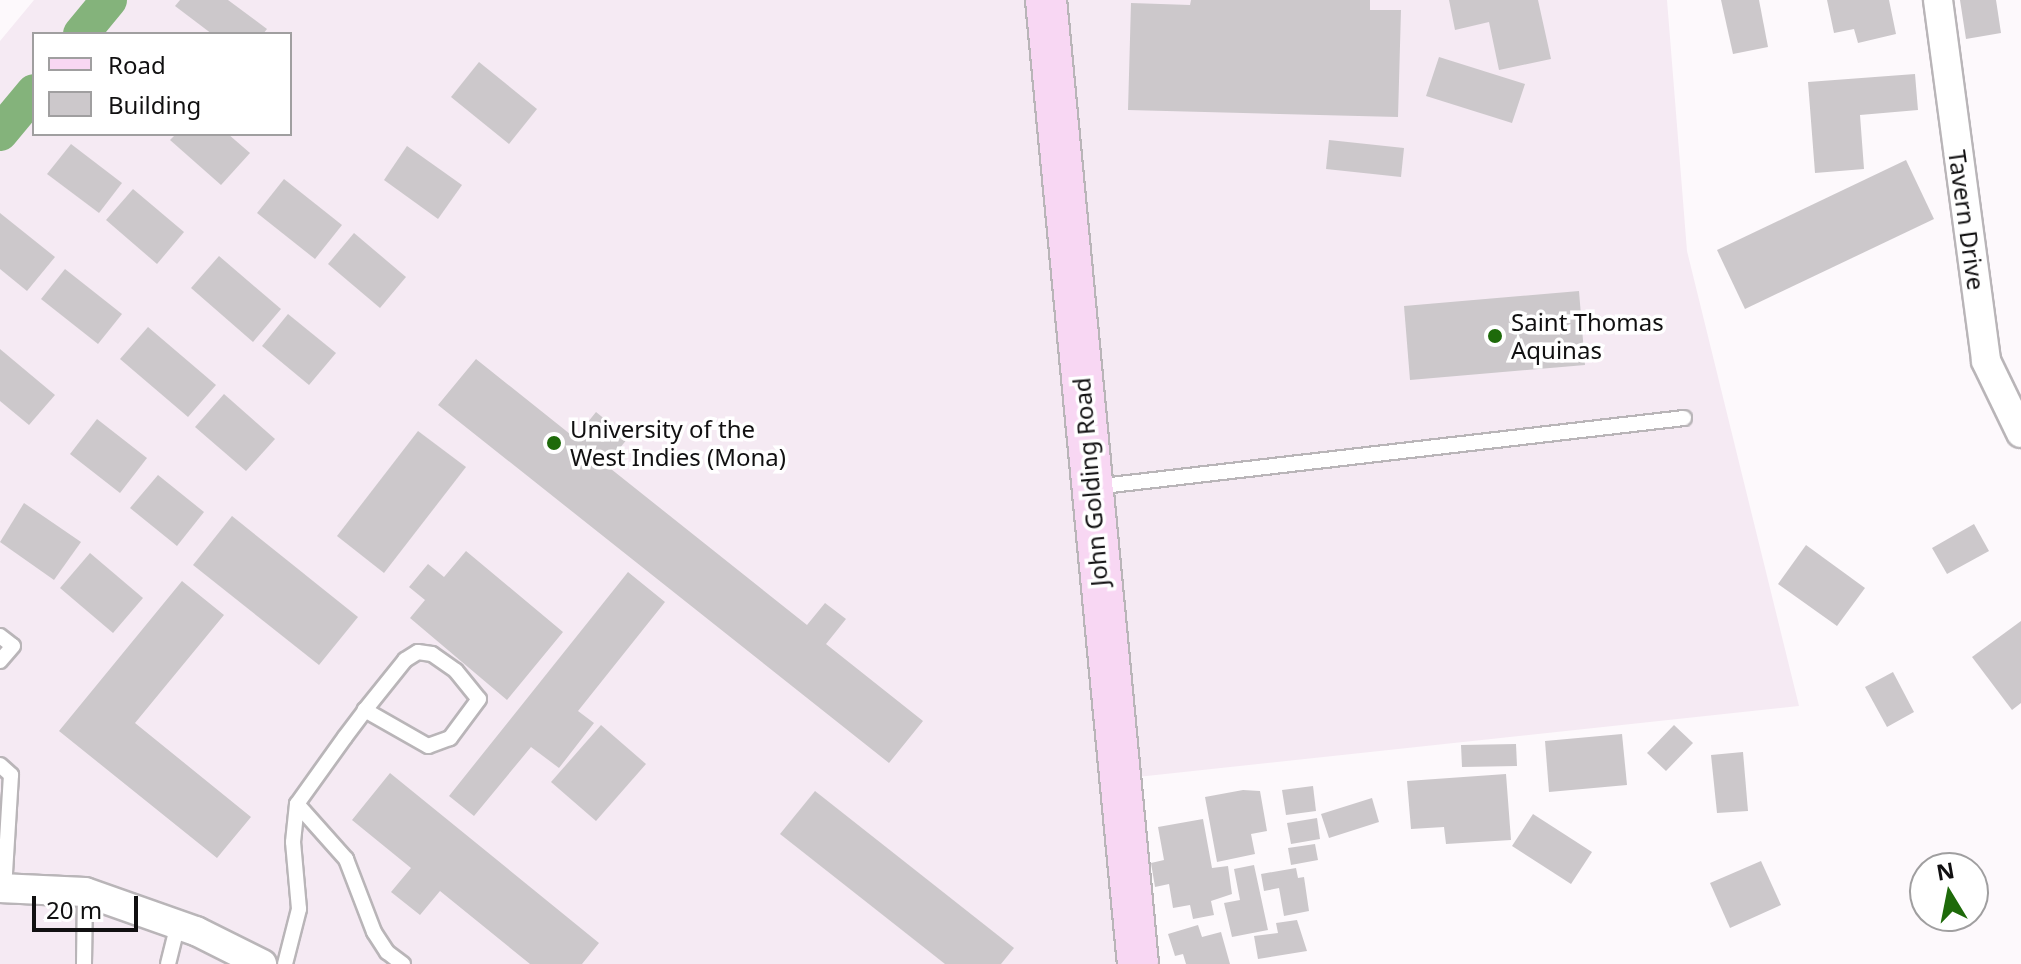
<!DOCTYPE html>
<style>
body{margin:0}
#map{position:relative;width:2021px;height:964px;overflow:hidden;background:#fdf9fc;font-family:"Noto Sans",sans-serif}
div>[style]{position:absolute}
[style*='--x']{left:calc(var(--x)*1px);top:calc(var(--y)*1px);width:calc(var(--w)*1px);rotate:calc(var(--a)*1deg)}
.built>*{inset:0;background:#f5eaf3}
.canal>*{height:36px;margin:-18px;padding:0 18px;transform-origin:18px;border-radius:18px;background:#84b37b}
.building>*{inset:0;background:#ccc8cb}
.roads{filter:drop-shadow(2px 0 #b9b5b8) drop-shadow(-2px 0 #b9b5b8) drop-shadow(0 2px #b9b5b8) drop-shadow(0 -2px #b9b5b8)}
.lane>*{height:14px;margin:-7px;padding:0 7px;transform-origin:7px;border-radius:7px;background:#fff}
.street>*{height:28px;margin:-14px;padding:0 14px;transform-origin:14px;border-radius:14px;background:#fff}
.secondary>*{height:40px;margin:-20px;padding:0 20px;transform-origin:20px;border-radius:20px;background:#f8d7f3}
.dots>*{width:22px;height:22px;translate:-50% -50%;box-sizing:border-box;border:4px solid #fff;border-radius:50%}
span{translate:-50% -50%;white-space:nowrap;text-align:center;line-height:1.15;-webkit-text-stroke:7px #fff;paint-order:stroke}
.street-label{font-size:24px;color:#111011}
.poi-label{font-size:24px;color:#111011}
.left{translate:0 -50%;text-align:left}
.legend{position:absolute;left:32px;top:32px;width:260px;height:104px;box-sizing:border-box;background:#fff;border:2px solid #a09fa0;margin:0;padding:10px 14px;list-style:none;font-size:24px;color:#111011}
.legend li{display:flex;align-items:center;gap:16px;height:40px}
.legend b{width:40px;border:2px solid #a09fa0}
.north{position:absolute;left:1909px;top:852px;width:80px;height:80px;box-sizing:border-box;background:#fff;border:2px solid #a09fa0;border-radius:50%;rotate:350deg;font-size:22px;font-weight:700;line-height:32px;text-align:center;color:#111011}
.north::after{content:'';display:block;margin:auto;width:28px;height:36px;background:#1e6a0a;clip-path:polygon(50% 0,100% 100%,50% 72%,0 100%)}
.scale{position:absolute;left:32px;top:896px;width:106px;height:36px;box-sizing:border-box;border:4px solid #111011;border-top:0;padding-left:10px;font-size:24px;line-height:28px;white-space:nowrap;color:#111011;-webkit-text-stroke:6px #fff;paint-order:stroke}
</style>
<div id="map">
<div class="built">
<div style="clip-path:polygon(evenodd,34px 0,1667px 0,1687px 251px,1799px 706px,1128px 778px,1147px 964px,0 964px,0 41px,34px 0,34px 34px,290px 34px,290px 134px,34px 134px,34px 34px)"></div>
</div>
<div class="canal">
<div style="--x:81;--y:34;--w:44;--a:-50.5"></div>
<div style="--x:0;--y:133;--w:53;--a:-50.3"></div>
</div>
<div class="building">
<div style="clip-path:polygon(180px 0,228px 0,267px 29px,263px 34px,212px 34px,175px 6px)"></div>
<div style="clip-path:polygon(1191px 0,1370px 0,1370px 10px,1401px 10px,1398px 117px,1128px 110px,1131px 3px,1190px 5px)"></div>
<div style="clip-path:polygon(1449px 0,1538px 0,1551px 59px,1499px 70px,1489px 22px,1455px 30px)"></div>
<div style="clip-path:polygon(1721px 0,1759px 0,1768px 47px,1733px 54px)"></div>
<div style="clip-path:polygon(1827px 0,1889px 0,1896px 34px,1858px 43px,1854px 29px,1834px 33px)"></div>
<div style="clip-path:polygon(1960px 0,1996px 0,2001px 33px,1966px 39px)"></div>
<div style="clip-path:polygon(1439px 57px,1525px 84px,1512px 123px,1426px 96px)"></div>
<div style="clip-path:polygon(479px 62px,537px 109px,509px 144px,451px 97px)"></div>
<div style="clip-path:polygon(1915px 74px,1918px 110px,1860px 115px,1864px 169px,1815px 173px,1808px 82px)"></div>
<div style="clip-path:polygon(176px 134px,228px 134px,250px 153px,221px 185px,170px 140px)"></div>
<div style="clip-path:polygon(1329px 140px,1404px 148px,1401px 177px,1326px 169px)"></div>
<div style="clip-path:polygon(71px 144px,122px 183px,99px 213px,47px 174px)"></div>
<div style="clip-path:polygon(407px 146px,462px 185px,438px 219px,384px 180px)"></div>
<div style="clip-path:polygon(1906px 160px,1934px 219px,1745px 309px,1717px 250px)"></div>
<div style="clip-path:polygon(284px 179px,342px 225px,315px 259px,257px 213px)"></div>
<div style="clip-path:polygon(133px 189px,184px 232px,157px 264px,106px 220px)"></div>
<div style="clip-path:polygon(0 213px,55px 257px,27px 291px,0 269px)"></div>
<div style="clip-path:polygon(354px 233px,406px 277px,380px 308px,328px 264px)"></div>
<div style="clip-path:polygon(219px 256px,281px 309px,253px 342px,191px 288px)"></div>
<div style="clip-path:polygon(65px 269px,122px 314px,98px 344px,41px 299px)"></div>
<div style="clip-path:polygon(1579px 291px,1585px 365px,1410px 380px,1404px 306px)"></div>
<div style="clip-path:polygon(288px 314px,336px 353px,309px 385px,262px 346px)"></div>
<div style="clip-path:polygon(148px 327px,216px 385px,188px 417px,120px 359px)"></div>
<div style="clip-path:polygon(0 349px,55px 395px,29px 425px,0 401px)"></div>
<div style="clip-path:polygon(476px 359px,575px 438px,596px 412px,628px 438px,606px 465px,807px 625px,825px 603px,846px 619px,826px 644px,923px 721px,889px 763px,438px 405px)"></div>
<div style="clip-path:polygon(224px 394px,275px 439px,246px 471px,195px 427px)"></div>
<div style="clip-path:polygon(97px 419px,147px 458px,120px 493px,70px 454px)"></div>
<div style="clip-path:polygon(418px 431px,466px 467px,384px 573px,337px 536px)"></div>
<div style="clip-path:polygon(158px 475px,204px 512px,177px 546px,130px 508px)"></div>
<div style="clip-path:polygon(24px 503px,81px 542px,54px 580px,0 542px)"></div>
<div style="clip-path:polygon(232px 516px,358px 617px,319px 665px,193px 565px)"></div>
<div style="clip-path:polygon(1974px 524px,1989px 551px,1947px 574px,1932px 548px)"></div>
<div style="clip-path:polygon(1806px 545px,1865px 588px,1837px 626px,1778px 584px)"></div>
<div style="clip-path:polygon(466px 551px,563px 632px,507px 700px,410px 618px,425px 600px,409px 587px,428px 564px,444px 577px)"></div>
<div style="clip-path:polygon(90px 553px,143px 598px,113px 633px,60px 588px)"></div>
<div style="clip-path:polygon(628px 572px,665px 602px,578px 711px,594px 723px,559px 768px,531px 747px,474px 816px,449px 796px)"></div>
<div style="clip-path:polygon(182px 581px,224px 615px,135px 723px,251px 817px,217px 858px,59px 731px)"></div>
<div style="clip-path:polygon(2021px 621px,2021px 703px,2012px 710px,1972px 657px)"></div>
<div style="clip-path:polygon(1893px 672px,1914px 712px,1887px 727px,1865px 687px)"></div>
<div style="clip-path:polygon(601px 725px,646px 764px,596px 821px,551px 782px)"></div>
<div style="clip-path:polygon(1674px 725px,1693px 743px,1666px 771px,1647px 753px)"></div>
<div style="clip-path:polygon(1622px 734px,1627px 785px,1549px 792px,1545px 741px)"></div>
<div style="clip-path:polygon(1516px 744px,1517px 766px,1462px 767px,1461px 745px)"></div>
<div style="clip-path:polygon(1743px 752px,1748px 811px,1717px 813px,1711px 755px)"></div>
<div style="clip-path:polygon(390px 773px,599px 943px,582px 964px,530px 964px,440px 891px,420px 915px,391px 892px,411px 868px,352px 820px)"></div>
<div style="clip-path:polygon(1506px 774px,1511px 840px,1446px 844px,1444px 827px,1411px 829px,1407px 781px)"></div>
<div style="clip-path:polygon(1313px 786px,1316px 811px,1286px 815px,1282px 790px)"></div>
<div style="clip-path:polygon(1243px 790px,1260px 791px,1267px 831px,1251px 834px,1255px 854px,1217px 862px,1205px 797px)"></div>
<div style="clip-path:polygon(815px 791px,1014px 948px,1001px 964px,945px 964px,780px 834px)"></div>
<div style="clip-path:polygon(1372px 798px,1379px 822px,1329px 838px,1321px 814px)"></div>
<div style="clip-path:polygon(1533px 814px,1592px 852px,1571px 884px,1512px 846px)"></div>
<div style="clip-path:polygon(1317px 818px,1320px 839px,1291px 844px,1287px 823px)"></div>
<div style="clip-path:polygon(1203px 819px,1212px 868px,1228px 866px,1232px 894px,1211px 901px,1214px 915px,1193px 919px,1190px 905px,1173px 908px,1169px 884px,1155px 887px,1151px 863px,1164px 860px,1158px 827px)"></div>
<div style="clip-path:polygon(1315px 844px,1318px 860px,1291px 865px,1288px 848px)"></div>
<div style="clip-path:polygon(1761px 861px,1781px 905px,1730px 928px,1710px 883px)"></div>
<div style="clip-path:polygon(1254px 865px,1268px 930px,1232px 937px,1224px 903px,1240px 900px,1234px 869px)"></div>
<div style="clip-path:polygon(1296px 868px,1298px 878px,1304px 877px,1309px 911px,1284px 916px,1279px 888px,1264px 891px,1261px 874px)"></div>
<div style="clip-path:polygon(1297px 920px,1307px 951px,1258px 959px,1254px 936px,1278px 933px,1276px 923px)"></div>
<div style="clip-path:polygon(1198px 925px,1202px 937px,1221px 932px,1230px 964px,1186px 964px,1183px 954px,1175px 956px,1168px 934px)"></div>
</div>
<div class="roads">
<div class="lane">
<div style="--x:1094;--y:487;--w:594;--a:-6.67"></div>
<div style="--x:0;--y:636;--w:16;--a:38"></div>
<div style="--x:13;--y:646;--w:20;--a:131"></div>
<div style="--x:0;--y:765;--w:15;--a:42"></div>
<div style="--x:11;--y:775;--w:114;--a:93.5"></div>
<div style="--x:297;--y:804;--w:74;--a:48.3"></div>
<div style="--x:346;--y:859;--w:78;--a:69"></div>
<div style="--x:374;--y:932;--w:24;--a:57"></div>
<div style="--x:387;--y:952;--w:20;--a:37"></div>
<div style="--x:84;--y:964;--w:72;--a:-89.2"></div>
<div style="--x:168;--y:964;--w:41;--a:-76"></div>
<div style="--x:285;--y:964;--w:57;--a:-75.7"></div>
<div style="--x:299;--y:909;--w:67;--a:-95.1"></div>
<div style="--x:293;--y:842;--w:38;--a:-84"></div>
<div style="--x:297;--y:804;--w:82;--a:-54.4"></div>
<div style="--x:345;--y:737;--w:34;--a:-53"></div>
<div style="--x:365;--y:710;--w:64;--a:-51.3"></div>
<div style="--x:405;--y:660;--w:15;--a:-32"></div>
<div style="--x:418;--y:652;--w:14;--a:8"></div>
<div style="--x:432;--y:654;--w:29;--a:35"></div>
<div style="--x:456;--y:671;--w:36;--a:51"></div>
<div style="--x:479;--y:699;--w:49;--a:126.6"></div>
<div style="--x:450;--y:738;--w:23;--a:160"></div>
<div style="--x:428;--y:746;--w:73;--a:-150.3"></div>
</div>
<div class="street">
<div style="--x:1938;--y:0;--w:364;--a:82.4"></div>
<div style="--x:1986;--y:361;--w:80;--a:64.1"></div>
<div style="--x:0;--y:888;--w:85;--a:2.7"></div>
<div style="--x:85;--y:892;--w:118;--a:19.4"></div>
<div style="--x:196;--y:931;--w:74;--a:26.6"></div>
</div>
<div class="secondary">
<div style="--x:1046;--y:0;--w:968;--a:84.55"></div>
</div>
</div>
<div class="dots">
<div style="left:1495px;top:336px;background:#1e6a0a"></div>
<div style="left:554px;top:443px;background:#1e6a0a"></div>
</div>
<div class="street-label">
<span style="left:1967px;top:220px;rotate:82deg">Tavern Drive</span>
<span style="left:1090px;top:482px;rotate:-95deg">John Golding Road</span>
</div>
<div class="poi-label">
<span class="left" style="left:1511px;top:336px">Saint Thomas<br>Aquinas</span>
<span class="left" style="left:570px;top:443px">University of the<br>West Indies (Mona)</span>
</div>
<ul class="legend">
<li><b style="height:10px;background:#f8d7f3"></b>Road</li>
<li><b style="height:22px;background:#ccc8cb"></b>Building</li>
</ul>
<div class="north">N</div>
<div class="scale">20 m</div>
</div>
